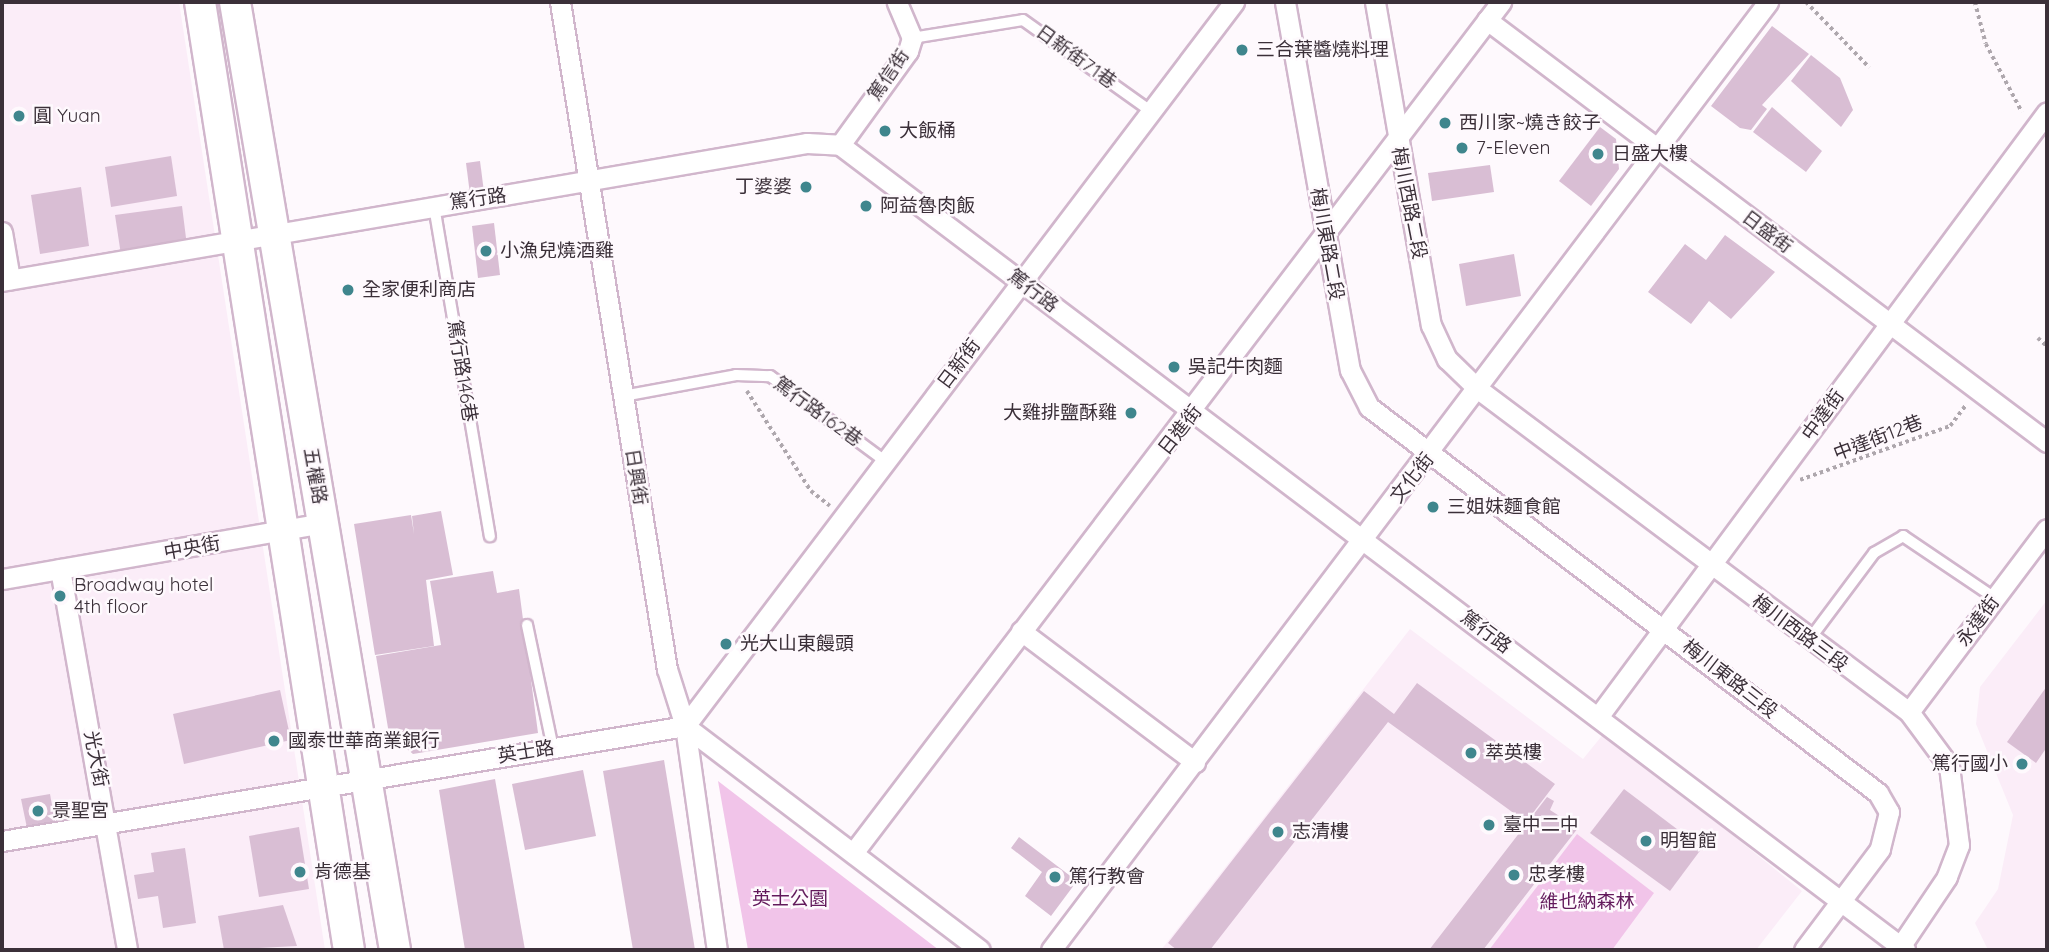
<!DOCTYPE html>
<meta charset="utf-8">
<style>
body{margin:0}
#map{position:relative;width:2049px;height:952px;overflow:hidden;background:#fef9fd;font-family:Quicksand,"Noto Sans TC","Noto Sans JP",sans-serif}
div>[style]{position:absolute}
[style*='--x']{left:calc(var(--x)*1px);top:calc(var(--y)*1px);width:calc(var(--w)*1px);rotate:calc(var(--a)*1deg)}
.built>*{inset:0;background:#fbedf8}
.green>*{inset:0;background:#f1c4e9}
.building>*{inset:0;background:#d9bed4}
.path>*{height:3.5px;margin-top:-1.75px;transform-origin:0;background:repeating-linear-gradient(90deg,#aea7ad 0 3.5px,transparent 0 7px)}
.roads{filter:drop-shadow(2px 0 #d1b6cc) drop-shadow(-2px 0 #d1b6cc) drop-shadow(0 2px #d1b6cc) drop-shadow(0 -2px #d1b6cc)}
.service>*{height:10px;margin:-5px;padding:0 5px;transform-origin:5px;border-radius:5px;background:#fff}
.minor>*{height:19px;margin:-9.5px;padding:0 9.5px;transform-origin:9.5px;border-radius:9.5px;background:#fff}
.primary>*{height:30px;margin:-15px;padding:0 15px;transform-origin:15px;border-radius:15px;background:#fff}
.dots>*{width:19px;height:19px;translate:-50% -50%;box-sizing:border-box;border:4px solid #fef9fd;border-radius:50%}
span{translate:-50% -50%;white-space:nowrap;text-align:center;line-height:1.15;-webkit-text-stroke:5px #fef9fd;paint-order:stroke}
.poi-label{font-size:19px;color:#3b3039}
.left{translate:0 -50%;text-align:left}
.right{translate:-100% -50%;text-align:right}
.street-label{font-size:19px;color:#3b3039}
.park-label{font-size:19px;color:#62195b}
.frame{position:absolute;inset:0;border:4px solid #3b3039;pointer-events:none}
</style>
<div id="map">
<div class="built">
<div style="clip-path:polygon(2px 2px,179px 2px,325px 950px,2px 950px)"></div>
<div style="clip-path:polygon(2047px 600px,2047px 950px,1988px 950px,1975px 923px,1998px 889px,2013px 815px,1976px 724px,1980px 687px)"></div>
<div style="clip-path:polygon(1410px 629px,1583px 759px,1605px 732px,1802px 891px,1756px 950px,1161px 950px)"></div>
</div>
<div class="green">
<div style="clip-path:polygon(718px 781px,939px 950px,748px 950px)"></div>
<div style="clip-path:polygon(1577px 834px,1654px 893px,1612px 950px,1489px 950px)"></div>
</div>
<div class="building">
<div style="clip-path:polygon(1772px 26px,1809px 54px,1762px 105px,1767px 109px,1751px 130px,1740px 128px,1711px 106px)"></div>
<div style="clip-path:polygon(1811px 55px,1840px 78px,1853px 110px,1841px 127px,1791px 81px)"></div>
<div style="clip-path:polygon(1772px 107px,1822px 151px,1806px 172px,1753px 132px)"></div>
<div style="clip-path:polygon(1600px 127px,1616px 139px,1619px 169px,1591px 206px,1559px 181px)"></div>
<div style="clip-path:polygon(171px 156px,177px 196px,111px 207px,105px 167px)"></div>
<div style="clip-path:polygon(480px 161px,484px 192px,470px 194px,466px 163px)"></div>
<div style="clip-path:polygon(1490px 165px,1494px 192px,1432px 201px,1428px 173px)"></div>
<div style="clip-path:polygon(81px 187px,89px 246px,40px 254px,31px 195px)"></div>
<div style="clip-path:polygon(182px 206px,187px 246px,121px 255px,115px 215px)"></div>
<div style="clip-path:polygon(494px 223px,500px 275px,478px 278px,472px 226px)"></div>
<div style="clip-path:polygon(1725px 235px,1775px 272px,1731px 319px,1709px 301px,1691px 324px,1648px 292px,1685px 244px,1706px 260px)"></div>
<div style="clip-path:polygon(1514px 254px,1521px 296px,1466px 306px,1459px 264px)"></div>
<div style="clip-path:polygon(441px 511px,453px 575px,426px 580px,434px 646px,375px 655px,354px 524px,411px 515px,414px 534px,412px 516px)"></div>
<div style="clip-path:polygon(493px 571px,497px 593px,519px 589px,538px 733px,413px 754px,389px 734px,376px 656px,441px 645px,430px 581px)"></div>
<div style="clip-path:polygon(1417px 683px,1555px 784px,1526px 822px,1388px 722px,1210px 950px,1177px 950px,1168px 943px,1364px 691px,1394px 714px)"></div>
<div style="clip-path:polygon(2047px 686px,2047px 747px,2036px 763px,2007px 742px)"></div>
<div style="clip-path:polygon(280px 690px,291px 740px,184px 764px,173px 714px)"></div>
<div style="clip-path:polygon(664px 760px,695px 950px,633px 950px,603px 771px)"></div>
<div style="clip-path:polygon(583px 770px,596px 836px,525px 850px,512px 784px)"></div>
<div style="clip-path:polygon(495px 779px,525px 950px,465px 950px,439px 790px)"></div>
<div style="clip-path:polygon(1624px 789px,1702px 848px,1670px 891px,1590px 833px)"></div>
<div style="clip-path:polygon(50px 794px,55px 822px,27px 828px,21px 799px)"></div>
<div style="clip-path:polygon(1547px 797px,1554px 801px,1550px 810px,1578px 828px,1483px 950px,1429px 950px)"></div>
<div style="clip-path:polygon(299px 827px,309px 889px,259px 897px,249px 836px)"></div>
<div style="clip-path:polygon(1019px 837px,1077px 881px,1051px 916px,1025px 896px,1042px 872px,1011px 848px)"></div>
<div style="clip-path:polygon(185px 848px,196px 923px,163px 928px,158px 896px,138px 899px,134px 875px,154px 872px,151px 853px)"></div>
<div style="clip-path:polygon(283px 905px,297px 946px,224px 950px,218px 916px)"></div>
</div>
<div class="path">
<div style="--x:1806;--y:2;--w:91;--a:45.9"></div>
<div style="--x:1975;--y:2;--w:43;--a:75.3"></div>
<div style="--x:1986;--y:44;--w:77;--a:62.1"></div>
<div style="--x:2038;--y:338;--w:12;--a:42"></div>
<div style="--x:747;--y:391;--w:119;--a:57.4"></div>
<div style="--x:811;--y:491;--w:24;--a:38"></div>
<div style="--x:1800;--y:480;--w:159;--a:-19.8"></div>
<div style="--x:1950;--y:426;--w:25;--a:-53"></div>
</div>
<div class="roads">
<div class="service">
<div style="--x:912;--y:38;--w:112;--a:-9.2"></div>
<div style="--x:1023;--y:20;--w:158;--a:35.5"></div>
<div style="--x:434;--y:206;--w:335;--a:80.4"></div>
<div style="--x:623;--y:396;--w:115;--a:-10.5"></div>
<div style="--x:736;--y:375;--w:34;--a:2"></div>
<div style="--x:770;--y:376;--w:143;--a:36.5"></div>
<div style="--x:527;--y:625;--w:126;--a:78.1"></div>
<div style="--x:1809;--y:640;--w:109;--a:-53.2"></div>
<div style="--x:1874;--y:553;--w:34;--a:-30"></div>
<div style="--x:1903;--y:536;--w:111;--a:34"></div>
</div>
<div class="minor">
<div style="--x:560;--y:2;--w:676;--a:80.89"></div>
<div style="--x:667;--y:669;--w:60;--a:72.5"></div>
<div style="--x:685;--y:726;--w:226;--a:81.9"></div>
<div style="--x:1285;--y:2;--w:374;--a:80"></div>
<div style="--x:1350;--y:370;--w:42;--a:62.8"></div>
<div style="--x:1369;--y:407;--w:639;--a:37.17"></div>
<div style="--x:1878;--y:793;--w:22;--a:60"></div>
<div style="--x:1889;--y:812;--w:38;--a:104"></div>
<div style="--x:1880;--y:849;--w:126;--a:127"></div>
<div style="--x:1375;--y:2;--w:328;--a:80.2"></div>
<div style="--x:1431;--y:325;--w:38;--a:65"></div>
<div style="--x:1447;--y:359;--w:43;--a:44.1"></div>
<div style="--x:1478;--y:389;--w:539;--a:36.85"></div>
<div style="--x:1909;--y:712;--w:67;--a:53.5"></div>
<div style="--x:1949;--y:766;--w:80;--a:82.8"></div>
<div style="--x:1959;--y:845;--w:34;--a:111"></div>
<div style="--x:1947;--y:877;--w:88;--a:123.9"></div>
<div style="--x:1487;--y:20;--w:701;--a:37"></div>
<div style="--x:840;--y:145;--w:116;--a:-54.1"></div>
<div style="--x:908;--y:51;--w:14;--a:-73"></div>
<div style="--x:912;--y:38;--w:39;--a:-113"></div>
<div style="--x:2;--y:232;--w:48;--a:80.3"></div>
<div style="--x:2;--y:281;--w:817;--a:-9.73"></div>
<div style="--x:807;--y:143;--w:33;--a:3"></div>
<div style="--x:840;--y:145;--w:1335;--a:37.08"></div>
<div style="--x:60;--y:569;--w:387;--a:80"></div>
<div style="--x:2;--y:579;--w:326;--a:-9.9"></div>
<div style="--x:1021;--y:631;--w:218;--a:37"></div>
<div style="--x:1909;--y:712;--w:229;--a:-53"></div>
<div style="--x:1598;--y:717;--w:753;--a:-53.42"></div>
<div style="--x:685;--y:726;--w:909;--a:-52.83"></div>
<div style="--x:2;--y:841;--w:693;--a:-9.56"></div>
<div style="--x:685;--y:726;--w:370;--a:37.2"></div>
<div style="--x:853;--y:853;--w:1070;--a:-52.71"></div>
<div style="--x:1051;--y:950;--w:1189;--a:-52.9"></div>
</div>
<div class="primary">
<div style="--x:200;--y:2;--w:960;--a:81.07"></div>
<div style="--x:235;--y:2;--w:961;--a:80.42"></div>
</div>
</div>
<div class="dots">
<div style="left:1242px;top:50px;background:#3f868d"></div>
<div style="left:19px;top:116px;background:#3f868d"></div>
<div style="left:1445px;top:123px;background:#3f868d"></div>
<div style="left:885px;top:131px;background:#3f868d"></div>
<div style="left:1462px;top:148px;background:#3f868d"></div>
<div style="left:1598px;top:154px;background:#3f868d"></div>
<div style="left:806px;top:187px;background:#3f868d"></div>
<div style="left:866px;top:206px;background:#3f868d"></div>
<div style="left:486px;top:251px;background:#3f868d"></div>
<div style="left:348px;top:290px;background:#3f868d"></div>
<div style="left:1174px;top:367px;background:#3f868d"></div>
<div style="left:1131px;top:413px;background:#3f868d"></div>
<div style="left:1433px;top:507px;background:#3f868d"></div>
<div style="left:60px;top:596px;background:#3f868d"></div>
<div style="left:726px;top:644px;background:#3f868d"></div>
<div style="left:274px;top:741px;background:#3f868d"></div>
<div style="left:1471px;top:753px;background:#3f868d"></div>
<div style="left:2022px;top:764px;background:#3f868d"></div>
<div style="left:38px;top:811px;background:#3f868d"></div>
<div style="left:1489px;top:825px;background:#3f868d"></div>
<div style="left:1278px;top:832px;background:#3f868d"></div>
<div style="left:1646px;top:841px;background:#3f868d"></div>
<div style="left:300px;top:872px;background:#3f868d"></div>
<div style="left:1514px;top:875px;background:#3f868d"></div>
<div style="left:1055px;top:877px;background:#3f868d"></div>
</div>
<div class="poi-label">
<span class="left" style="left:1256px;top:50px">三合葉醬燒料理</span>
<span class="left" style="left:33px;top:116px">圓 Yuan</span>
<span class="left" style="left:1459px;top:123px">西川家~燒き餃子</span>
<span class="left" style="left:899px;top:131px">大飯桶</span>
<span class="left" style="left:1476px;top:148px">7-Eleven</span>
<span class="left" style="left:1612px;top:154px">日盛大樓</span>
<span class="right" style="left:792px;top:187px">丁婆婆</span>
<span class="left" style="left:880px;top:206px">阿益魯肉飯</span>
<span class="left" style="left:500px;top:251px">小漁兒燒酒雞</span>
<span class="left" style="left:362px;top:290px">全家便利商店</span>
<span class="left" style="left:1188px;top:367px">吳記牛肉麵</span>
<span class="right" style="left:1117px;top:413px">大雞排鹽酥雞</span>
<span class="left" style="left:1447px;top:507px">三姐妹麵食館</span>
<span class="left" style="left:74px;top:596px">Broadway hotel<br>4th floor</span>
<span class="left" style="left:740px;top:644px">光大山東饅頭</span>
<span class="left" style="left:288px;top:741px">國泰世華商業銀行</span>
<span class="left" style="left:1485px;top:753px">萃英樓</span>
<span class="right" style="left:2008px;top:764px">篤行國小</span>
<span class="left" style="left:52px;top:811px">景聖宮</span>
<span class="left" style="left:1503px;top:825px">臺中二中</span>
<span class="left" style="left:1292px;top:832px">志清樓</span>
<span class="left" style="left:1660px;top:841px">明智館</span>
<span class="left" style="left:314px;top:872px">肯德基</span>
<span class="left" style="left:1528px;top:875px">忠孝樓</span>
<span class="left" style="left:1069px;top:877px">篤行教會</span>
</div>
<div class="street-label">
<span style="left:1076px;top:57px;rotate:36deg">日新街71巷</span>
<span style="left:889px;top:75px;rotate:-56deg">篤信街</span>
<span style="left:478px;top:199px;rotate:-8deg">篤行路</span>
<span style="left:1409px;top:203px;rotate:79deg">梅川西路二段</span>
<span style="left:1767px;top:232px;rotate:37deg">日盛街</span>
<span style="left:1327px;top:244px;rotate:80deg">梅川東路二段</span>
<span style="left:1033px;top:291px;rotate:37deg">篤行路</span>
<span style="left:959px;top:364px;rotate:-53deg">日新街</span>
<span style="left:462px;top:371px;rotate:81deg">篤行路146巷</span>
<span style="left:818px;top:412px;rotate:36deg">篤行路162巷</span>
<span style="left:1823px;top:415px;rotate:-54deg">中達街</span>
<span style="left:1180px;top:430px;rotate:-52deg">日進街</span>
<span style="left:1878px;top:438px;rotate:-21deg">中達街12巷</span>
<span style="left:315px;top:476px;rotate:80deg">五權路</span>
<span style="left:636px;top:477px;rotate:81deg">日興街</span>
<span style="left:1412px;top:478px;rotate:-52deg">文化街</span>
<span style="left:192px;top:548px;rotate:-10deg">中央街</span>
<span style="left:1978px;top:621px;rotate:-53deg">永達街</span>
<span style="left:1486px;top:632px;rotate:37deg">篤行路</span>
<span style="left:1800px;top:633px;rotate:37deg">梅川西路三段</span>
<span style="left:1730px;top:679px;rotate:38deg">梅川東路三段</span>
<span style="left:526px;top:752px;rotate:-9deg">英士路</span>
<span style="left:96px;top:759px;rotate:79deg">光大街</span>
</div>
<div class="park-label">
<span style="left:790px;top:899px">英士公園</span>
<span style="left:1587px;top:902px">維也納森林</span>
</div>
<div class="frame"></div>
</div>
